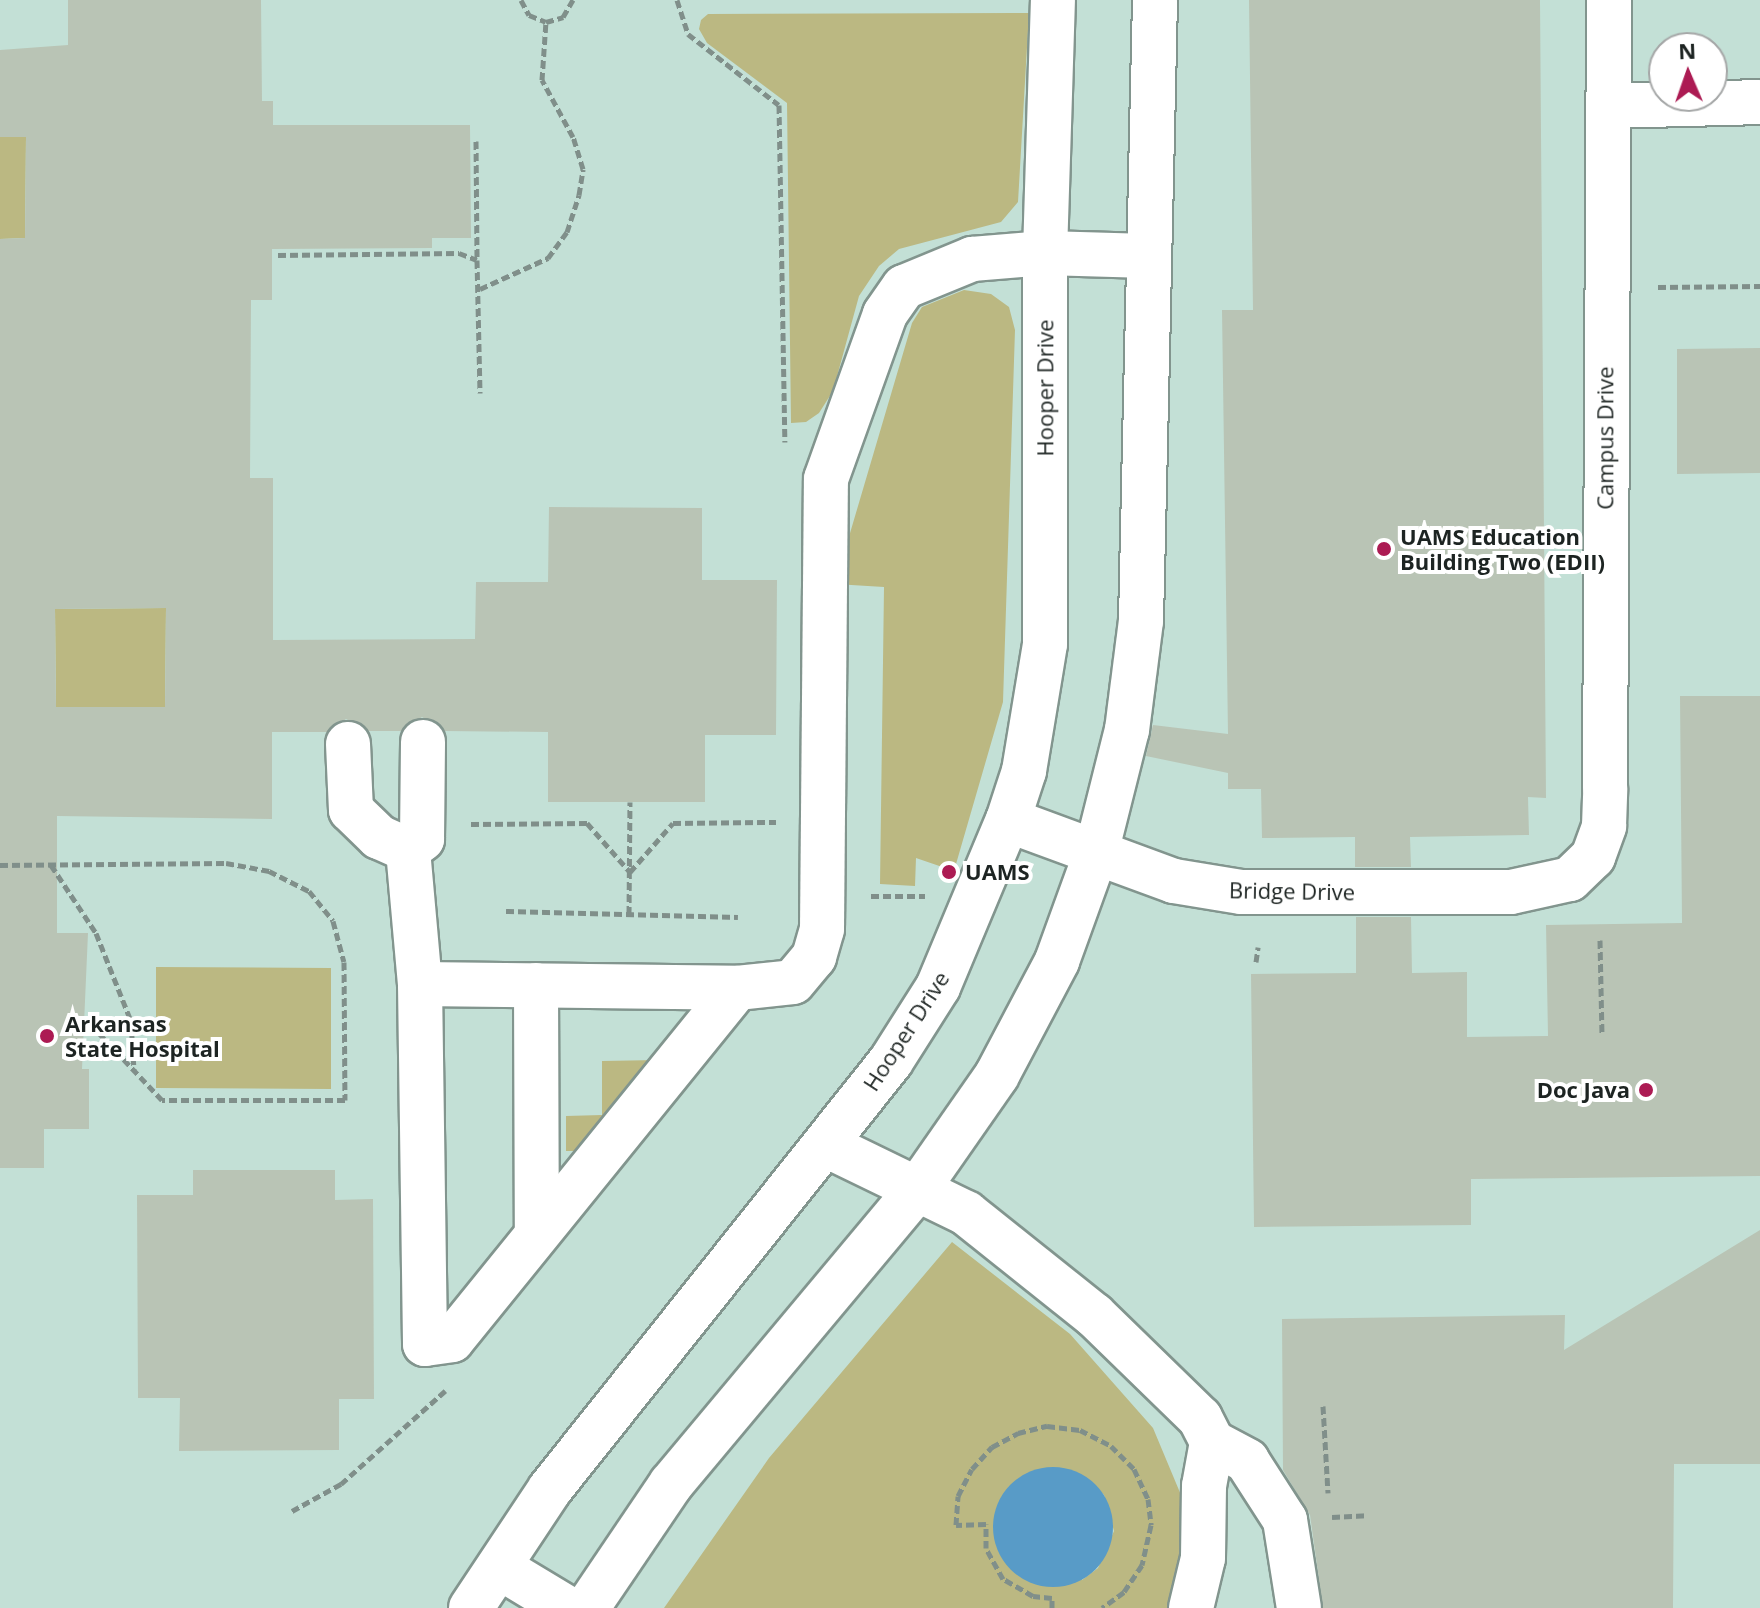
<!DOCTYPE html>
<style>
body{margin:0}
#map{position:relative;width:1760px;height:1608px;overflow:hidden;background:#d6ebe3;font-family:"Open Sans",sans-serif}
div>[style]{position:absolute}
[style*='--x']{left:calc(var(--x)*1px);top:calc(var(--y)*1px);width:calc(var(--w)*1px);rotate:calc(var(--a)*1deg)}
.built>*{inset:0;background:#c3e0d6}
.green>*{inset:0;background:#bbb882}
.water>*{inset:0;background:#589bc7}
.round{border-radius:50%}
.building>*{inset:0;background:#b9c4b5}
.path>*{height:5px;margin-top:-2.5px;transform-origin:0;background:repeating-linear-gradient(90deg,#808f8a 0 8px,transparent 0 12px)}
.roads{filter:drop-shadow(2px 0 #82958e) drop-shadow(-2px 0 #82958e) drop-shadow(0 2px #82958e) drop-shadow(0 -2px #82958e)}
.minor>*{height:44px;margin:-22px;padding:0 22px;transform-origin:22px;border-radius:22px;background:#fff}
.dots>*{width:22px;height:22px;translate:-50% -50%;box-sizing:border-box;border:4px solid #fff;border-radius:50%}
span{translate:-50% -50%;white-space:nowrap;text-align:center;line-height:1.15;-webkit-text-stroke:8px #fff;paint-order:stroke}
.street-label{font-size:22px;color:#1d2422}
.poi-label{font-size:22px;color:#1d2422;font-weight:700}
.left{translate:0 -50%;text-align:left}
.right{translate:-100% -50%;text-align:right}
.north{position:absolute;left:1648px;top:32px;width:80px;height:80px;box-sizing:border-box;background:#fff;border:2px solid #a5a7a7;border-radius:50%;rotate:358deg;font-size:22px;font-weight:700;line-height:32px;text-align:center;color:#1d2422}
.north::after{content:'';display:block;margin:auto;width:28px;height:36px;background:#ac1b53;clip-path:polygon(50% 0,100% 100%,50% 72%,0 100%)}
</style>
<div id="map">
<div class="built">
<div style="clip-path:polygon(evenodd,0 0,1760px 0,1760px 1608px,0 1608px,0 0,1664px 48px,1712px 48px,1712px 96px,1664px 96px,1664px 48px)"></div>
</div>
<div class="green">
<div style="clip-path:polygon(1029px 13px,1018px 202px,1001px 222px,899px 249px,879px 266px,859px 296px,833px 391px,819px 413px,806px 422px,791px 423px,787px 103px,707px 43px,699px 29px,701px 20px,708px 14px)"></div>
<div style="clip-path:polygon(0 137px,26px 137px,25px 238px,0 239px)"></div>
<div style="clip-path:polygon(964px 290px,991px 294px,1009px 307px,1015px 330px,1003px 702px,954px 871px,916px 858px,915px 886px,880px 884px,884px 587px,835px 584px,912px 323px,922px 307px)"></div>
<div style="clip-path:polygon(166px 608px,165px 707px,56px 707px,55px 609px)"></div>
<div style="clip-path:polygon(156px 967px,331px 968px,331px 1089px,156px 1088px)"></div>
<div style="clip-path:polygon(658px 1060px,579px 1151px,566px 1151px,566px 1116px,602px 1115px,602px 1061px)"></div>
<div style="clip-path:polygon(evenodd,952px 1242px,1070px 1334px,1153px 1428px,1181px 1495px,1181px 1572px,1169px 1608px,664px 1608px,769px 1458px,952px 1242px,1091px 1481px,1104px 1495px,1114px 1531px,1098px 1568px,1082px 1580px,1091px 1481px)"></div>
</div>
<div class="water">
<div class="round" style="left:993px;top:1467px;width:120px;height:120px"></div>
</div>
<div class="building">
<div style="clip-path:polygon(evenodd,68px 0,261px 0,262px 101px,273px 101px,273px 125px,470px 125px,471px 238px,432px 238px,432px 248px,272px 249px,272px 300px,251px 300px,250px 478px,273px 478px,273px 640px,475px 639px,476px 582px,548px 582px,549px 507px,702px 508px,702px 580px,777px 580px,776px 735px,705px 735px,705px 802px,548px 802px,548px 732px,445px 731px,422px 717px,401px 731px,369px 731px,346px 719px,327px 732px,272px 732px,272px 819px,57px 816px,57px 933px,88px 933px,82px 1069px,89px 1069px,89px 1129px,44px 1129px,44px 1168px,0 1168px,0 239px,25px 238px,26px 137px,0 137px,0 50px,68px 45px,68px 0,166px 608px,165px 707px,56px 707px,55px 609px,166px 608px)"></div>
<div style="clip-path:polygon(1249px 0,1540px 0,1546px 798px,1528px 797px,1529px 835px,1410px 837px,1411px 867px,1355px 867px,1355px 837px,1262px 838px,1261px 789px,1228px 789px,1228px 773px,1146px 756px,1153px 725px,1228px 734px,1222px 310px,1253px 310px)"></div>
<div style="clip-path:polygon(1760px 348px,1760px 473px,1677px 474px,1677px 349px)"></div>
<div style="clip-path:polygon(1680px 696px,1760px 696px,1760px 1176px,1471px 1179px,1471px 1225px,1254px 1227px,1251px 974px,1356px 973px,1356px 917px,1411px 917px,1412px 973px,1467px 972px,1467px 1037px,1548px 1036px,1546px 925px,1682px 923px)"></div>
<div style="clip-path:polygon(193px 1170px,335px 1170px,335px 1200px,373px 1199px,374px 1399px,339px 1399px,339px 1450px,179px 1451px,180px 1398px,138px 1398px,137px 1195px,193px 1195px)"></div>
<div style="clip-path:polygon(1760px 1230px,1760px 1464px,1674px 1464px,1673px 1608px,1323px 1608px,1310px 1515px,1283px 1470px,1282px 1319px,1565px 1315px,1564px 1350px)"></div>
</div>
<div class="path">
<div style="--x:521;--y:0;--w:17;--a:62"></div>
<div style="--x:529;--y:15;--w:18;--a:22"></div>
<div style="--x:546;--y:22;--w:18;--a:-16"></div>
<div style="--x:563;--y:17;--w:20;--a:-60"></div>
<div style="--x:677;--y:0;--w:36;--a:72"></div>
<div style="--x:688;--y:34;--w:115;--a:38"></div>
<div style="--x:779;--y:105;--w:337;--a:89"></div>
<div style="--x:476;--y:141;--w:119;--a:89.5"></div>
<div style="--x:278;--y:255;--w:181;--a:-0.6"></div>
<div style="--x:459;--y:253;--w:19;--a:21"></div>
<div style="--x:477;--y:260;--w:133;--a:88.7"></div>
<div style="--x:1658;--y:287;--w:102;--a:-0.6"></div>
<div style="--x:480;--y:289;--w:75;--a:-24.5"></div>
<div style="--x:548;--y:258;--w:32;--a:-54"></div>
<div style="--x:567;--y:232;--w:39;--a:-72"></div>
<div style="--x:579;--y:195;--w:26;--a:-81"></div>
<div style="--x:583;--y:169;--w:34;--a:-107"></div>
<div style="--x:573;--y:137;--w:65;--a:-118.5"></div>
<div style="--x:542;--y:80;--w:58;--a:-86.1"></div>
<div style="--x:471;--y:824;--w:116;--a:-0.5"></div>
<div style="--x:587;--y:823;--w:65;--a:48.7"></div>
<div style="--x:630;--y:872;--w:65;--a:-48.7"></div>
<div style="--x:673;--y:823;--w:103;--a:-0.6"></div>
<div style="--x:0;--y:865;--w:226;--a:-0.5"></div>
<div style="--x:226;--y:863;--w:44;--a:10.5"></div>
<div style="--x:269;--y:871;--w:45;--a:26.6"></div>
<div style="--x:309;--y:891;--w:38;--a:51"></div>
<div style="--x:333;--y:921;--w:42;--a:75"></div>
<div style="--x:344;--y:962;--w:138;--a:89.6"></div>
<div style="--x:345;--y:1100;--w:183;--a:180"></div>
<div style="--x:162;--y:1100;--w:95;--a:-133.3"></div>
<div style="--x:97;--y:1031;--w:15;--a:-172"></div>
<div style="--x:51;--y:865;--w:82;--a:56.5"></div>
<div style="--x:96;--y:933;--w:95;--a:68.3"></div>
<div style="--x:131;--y:1021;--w:49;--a:86.5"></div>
<div style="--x:871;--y:896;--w:54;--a:0"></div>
<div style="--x:506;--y:911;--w:232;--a:1.5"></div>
<div style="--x:629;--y:914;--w:112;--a:-89.5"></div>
<div style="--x:1600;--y:940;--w:95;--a:88.8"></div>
<div style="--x:1256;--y:962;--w:15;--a:-82"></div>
<div style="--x:1323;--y:1406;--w:87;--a:86.7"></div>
<div style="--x:292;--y:1511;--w:56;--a:-28.9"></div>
<div style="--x:341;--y:1484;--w:140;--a:-41.8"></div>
<div style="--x:1332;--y:1517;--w:35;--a:-3"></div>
<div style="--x:1052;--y:1608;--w:10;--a:-90"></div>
<div style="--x:1052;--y:1598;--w:19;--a:-174"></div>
<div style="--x:1033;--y:1596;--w:34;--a:-150"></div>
<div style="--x:1003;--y:1579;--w:35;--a:-119"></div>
<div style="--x:986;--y:1548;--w:24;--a:-90"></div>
<div style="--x:986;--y:1524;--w:30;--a:178"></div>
<div style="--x:956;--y:1525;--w:29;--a:-86"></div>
<div style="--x:958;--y:1496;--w:30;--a:-63"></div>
<div style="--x:972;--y:1469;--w:30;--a:-48"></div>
<div style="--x:992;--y:1447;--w:30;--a:-28"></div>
<div style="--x:1018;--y:1433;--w:30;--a:-14"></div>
<div style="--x:1047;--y:1426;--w:33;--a:7"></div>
<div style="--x:1080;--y:1430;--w:35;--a:27"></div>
<div style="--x:1111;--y:1446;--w:33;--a:45"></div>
<div style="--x:1134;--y:1469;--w:33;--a:65"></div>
<div style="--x:1148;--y:1499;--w:26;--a:83"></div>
<div style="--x:1151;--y:1525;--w:41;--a:102.7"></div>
<div style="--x:1142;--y:1565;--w:32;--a:124"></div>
<div style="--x:1124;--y:1592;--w:27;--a:144"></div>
</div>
<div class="roads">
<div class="minor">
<div style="--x:1609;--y:106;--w:151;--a:-1.5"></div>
<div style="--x:348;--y:744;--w:66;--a:87.4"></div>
<div style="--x:351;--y:810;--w:39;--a:44"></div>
<div style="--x:379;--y:837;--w:32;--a:24"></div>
<div style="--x:1008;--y:820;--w:177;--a:20.2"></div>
<div style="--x:1174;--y:881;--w:68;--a:9.3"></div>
<div style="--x:1241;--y:892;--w:270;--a:0"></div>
<div style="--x:1511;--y:892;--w:60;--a:-12.4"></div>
<div style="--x:1570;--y:879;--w:32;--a:-44"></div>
<div style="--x:1593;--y:857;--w:33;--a:-70"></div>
<div style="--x:1604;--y:826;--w:38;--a:-88"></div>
<div style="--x:1605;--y:788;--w:788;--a:-89.71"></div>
<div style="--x:408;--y:850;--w:135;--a:84.9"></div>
<div style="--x:420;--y:984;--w:360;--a:89.2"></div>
<div style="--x:425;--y:1344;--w:27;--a:-8"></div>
<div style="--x:452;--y:1340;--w:453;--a:-51"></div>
<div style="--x:408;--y:850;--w:18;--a:-38"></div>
<div style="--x:422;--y:839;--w:97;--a:-89.4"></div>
<div style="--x:420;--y:984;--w:317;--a:0.7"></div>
<div style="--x:737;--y:988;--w:56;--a:-6.1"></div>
<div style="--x:793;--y:982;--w:33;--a:-50"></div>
<div style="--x:814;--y:957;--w:29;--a:-74"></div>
<div style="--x:822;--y:929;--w:450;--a:-89.5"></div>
<div style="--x:826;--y:479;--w:175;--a:-70.3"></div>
<div style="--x:885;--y:314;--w:33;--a:-55"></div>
<div style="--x:904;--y:287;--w:74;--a:-22.4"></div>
<div style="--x:972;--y:259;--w:73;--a:-4.7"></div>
<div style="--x:1045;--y:253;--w:103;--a:1.7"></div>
<div style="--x:536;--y:985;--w:249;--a:89.8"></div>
<div style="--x:826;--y:1145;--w:156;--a:25.9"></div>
<div style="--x:966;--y:1213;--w:164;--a:38.6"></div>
<div style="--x:1094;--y:1315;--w:148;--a:44.2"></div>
<div style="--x:1200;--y:1418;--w:27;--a:63"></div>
<div style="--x:1212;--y:1442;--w:40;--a:28"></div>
<div style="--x:1247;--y:1461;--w:70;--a:57.2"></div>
<div style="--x:1285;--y:1520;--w:89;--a:81"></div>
<div style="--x:499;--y:1567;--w:79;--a:31.1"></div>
<div style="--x:471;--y:1608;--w:143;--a:-56.4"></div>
<div style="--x:550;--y:1489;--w:547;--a:-51.45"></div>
<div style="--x:891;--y:1061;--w:88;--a:-57.6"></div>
<div style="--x:938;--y:987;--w:181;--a:-67.3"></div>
<div style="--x:1008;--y:820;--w:52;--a:-71.9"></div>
<div style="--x:1024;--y:771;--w:129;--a:-80.6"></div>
<div style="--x:1045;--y:644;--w:391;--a:-90"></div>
<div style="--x:1045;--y:253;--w:253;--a:-88.2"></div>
<div style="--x:587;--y:1608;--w:150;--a:-55.9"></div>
<div style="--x:671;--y:1484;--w:387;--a:-50.1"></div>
<div style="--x:919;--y:1187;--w:136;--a:-55.1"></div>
<div style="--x:997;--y:1075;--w:129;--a:-62.2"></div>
<div style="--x:1057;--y:961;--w:115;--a:-70.1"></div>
<div style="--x:1096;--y:853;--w:127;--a:-75.9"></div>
<div style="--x:1127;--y:730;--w:110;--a:-82.7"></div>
<div style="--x:1141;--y:621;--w:621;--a:-88.71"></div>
<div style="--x:1191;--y:1608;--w:51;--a:-76.5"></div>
<div style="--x:1203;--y:1558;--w:72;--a:-89.2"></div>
<div style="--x:1204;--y:1486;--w:45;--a:-79.7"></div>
</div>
</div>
<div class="dots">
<div style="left:1384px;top:549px;background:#ac1b53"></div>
<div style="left:949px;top:872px;background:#ac1b53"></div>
<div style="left:47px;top:1036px;background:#ac1b53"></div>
<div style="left:1646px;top:1090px;background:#ac1b53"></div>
</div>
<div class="street-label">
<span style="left:1045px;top:388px;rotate:-90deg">Hooper Drive</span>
<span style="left:1605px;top:438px;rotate:-90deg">Campus Drive</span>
<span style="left:1292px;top:891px;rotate:1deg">Bridge Drive</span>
<span style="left:906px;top:1031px;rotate:-57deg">Hooper Drive</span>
</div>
<div class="poi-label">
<span class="left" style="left:1400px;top:549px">UAMS Education<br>Building Two (EDII)</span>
<span class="left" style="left:965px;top:872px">UAMS</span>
<span class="left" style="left:65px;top:1036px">Arkansas<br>State Hospital</span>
<span class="right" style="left:1630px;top:1090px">Doc Java</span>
</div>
<div class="north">N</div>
</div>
